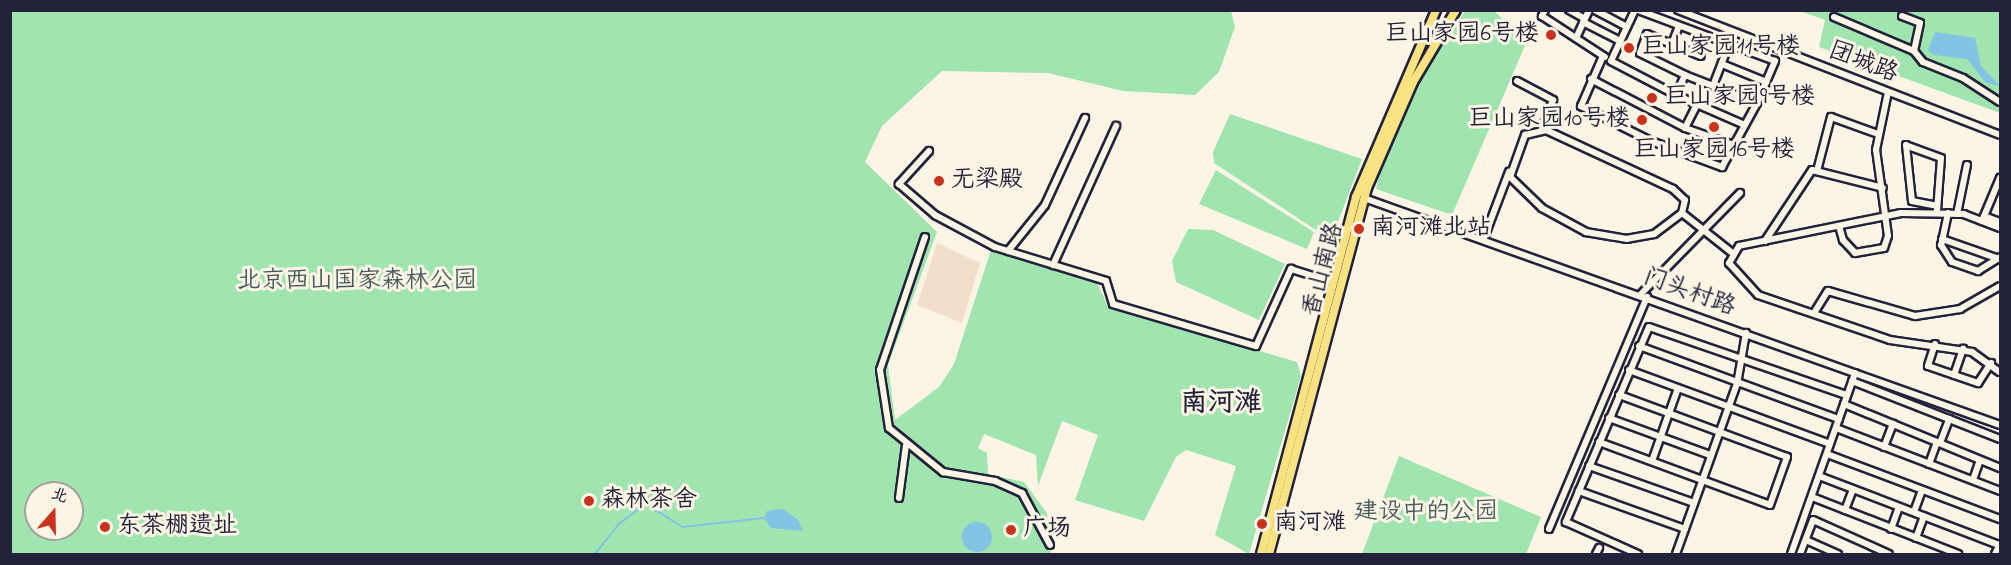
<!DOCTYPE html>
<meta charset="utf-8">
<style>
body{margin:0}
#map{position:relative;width:2011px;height:565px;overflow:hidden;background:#fcf5e5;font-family:"Indie Flower","LXGW WenKai TC",sans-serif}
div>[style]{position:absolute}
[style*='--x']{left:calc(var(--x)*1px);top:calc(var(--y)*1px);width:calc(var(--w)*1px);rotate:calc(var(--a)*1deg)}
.built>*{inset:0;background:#f3decc}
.green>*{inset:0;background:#a0e4af}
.water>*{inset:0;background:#83c3e3}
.round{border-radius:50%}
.stream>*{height:1.5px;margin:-0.75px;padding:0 0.75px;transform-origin:0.75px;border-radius:0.75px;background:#83c3e3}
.roads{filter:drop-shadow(2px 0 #22223b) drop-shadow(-2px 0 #22223b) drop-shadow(0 2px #22223b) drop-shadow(0 -2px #22223b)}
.minor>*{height:6px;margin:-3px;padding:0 3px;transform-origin:3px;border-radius:3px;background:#fcf5e5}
.major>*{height:8px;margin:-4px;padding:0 4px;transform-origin:4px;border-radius:4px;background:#f8e281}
.dots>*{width:16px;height:16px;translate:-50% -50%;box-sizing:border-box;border:3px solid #fcf5e5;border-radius:50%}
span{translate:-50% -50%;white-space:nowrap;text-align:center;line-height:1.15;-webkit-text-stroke:6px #fcf5e5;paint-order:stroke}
.poi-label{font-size:24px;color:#22223b}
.right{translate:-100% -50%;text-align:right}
.left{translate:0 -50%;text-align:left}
.street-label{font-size:24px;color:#22223b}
.park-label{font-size:24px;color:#485c5e}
.quarter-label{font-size:27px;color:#22223b;font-weight:700}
.frame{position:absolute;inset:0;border:12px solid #22223b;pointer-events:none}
.north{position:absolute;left:24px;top:481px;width:60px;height:60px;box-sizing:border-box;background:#fcf5e5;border:2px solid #a5a1a1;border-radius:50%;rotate:20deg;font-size:16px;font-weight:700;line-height:24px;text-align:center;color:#22223b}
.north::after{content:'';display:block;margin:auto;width:21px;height:27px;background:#c8321e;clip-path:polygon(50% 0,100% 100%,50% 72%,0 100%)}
</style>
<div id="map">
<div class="built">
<div style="clip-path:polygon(937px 243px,980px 263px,962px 323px,917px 305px)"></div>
</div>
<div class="green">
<div style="clip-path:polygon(evenodd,10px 11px,1231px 11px,1235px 27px,1219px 72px,1195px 95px,1123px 91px,1048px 73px,942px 71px,882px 126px,865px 162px,937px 232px,888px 365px,895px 420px,939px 387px,954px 364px,991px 250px,1096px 281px,1108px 306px,1297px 362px,1301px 376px,1249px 554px,1215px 535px,1236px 466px,1186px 450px,1176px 457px,1144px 521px,1075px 500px,1098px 435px,1062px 421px,1038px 486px,1036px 455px,984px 434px,978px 448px,987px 453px,988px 474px,1024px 482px,1047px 513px,1051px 554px,11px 554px,10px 11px,36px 493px,72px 493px,72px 529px,36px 529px,36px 493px)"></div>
<div style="clip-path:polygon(1465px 11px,1494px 11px,1527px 41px,1452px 215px,1376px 189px,1382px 162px,1428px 66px)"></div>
<div style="clip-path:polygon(1800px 11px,2000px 11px,2000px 113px,1819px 47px,1825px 20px)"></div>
<div style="clip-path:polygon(1230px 114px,1362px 159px,1331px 240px,1214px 163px,1213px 152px)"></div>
<div style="clip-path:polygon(1216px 170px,1314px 232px,1307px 249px,1199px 204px)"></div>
<div style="clip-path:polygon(1188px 229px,1213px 230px,1285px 264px,1259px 320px,1176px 282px,1172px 261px)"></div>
<div style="clip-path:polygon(1399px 456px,1541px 517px,1526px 554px,1362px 554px)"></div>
</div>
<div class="water">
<div style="clip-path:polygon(1935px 32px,1975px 38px,1981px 66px,2000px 86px,1986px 83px,1967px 59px,1934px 55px,1928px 50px)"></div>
<div style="clip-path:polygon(783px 509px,798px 520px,803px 531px,771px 528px,764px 518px,767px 511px)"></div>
<div class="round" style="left:962px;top:522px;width:30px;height:30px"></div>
</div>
<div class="stream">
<div style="--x:595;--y:554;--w:38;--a:-51"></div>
<div style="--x:619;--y:524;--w:34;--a:-37"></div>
<div style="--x:646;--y:504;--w:44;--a:31.9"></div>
<div style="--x:683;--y:527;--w:81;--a:-6.3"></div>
</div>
<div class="roads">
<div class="minor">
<div style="--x:1545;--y:10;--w:7;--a:117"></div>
<div style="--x:1542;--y:16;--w:75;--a:33.1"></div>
<div style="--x:1569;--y:10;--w:18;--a:29"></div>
<div style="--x:1595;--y:10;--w:36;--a:28"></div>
<div style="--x:1635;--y:10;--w:56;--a:115.2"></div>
<div style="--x:1611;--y:61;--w:73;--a:27.6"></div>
<div style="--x:1676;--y:95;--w:22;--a:-66"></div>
<div style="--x:1685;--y:75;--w:50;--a:-153.9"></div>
<div style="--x:1640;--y:53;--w:20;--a:-70"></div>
<div style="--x:1647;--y:34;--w:58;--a:22.2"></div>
<div style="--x:1638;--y:10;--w:97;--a:20.5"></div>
<div style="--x:1678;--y:10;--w:345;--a:21.2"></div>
<div style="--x:1902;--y:16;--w:19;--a:21"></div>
<div style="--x:1920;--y:23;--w:29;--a:102"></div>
<div style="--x:1834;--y:17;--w:87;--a:23"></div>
<div style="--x:1914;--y:51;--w:14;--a:51"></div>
<div style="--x:1923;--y:62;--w:43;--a:21.8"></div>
<div style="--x:1963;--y:78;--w:44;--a:33"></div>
<div style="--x:1583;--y:22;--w:42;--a:27.2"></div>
<div style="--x:1576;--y:38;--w:31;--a:-65"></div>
<div style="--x:1672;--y:44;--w:19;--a:-69"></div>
<div style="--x:1603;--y:56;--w:55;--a:113.7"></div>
<div style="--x:1581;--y:106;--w:78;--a:26.6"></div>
<div style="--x:1651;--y:141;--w:76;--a:20.1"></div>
<div style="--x:1722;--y:167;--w:73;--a:-61.3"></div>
<div style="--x:1722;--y:64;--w:48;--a:22.2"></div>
<div style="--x:1685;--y:75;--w:77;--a:21.3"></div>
<div style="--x:1757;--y:103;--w:46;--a:-66.8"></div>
<div style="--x:1775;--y:61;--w:49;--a:-159.7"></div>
<div style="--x:1729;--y:44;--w:45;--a:110.9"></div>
<div style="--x:1591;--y:79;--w:106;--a:27.5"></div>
<div style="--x:1685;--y:128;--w:52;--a:19.1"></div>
<div style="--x:1517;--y:81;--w:41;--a:27.8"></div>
<div style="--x:1553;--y:100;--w:31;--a:111"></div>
<div style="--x:1676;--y:95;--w:75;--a:23.5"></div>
<div style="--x:1685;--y:128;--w:25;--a:-63"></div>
<div style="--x:1546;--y:130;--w:140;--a:24.9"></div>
<div style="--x:1673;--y:189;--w:16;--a:43"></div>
<div style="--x:1685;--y:200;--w:13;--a:103"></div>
<div style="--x:1682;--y:213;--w:35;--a:143"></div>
<div style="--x:1654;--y:234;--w:27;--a:170"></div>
<div style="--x:1627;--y:239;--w:42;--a:-170.3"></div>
<div style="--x:1586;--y:232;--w:50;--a:-151.4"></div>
<div style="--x:1542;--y:208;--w:45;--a:-135.9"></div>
<div style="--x:1510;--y:177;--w:45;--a:-70.3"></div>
<div style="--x:1525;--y:135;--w:22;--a:-13"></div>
<div style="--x:929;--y:151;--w:45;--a:132.3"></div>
<div style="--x:899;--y:184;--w:48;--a:40.7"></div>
<div style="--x:935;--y:215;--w:68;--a:28.1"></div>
<div style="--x:995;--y:247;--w:116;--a:17"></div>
<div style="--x:1106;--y:281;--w:24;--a:73"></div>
<div style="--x:1113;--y:304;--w:149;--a:16.4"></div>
<div style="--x:1256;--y:346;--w:85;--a:-65.6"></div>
<div style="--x:1291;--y:269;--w:43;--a:17.6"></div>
<div style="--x:1817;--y:171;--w:56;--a:-75.5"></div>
<div style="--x:1831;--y:117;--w:50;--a:19.9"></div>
<div style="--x:1364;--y:198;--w:675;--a:19.64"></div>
<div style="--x:1937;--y:211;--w:53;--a:-85.7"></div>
<div style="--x:1941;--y:158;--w:37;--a:-160"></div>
<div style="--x:1906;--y:145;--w:56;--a:83.9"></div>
<div style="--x:1912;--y:201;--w:25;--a:11"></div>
<div style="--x:1682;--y:213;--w:63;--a:38.5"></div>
<div style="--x:1948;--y:213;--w:33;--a:102"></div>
<div style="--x:1941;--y:245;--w:20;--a:57"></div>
<div style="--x:1952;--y:262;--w:28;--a:19"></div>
<div style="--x:1978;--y:271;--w:26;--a:-32"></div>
<div style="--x:1957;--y:214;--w:50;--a:-78.5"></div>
<div style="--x:1984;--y:216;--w:17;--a:21"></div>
<div style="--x:1982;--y:221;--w:47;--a:-67.3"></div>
<div style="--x:1839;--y:226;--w:15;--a:74"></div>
<div style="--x:1843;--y:240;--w:18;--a:47"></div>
<div style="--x:1855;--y:253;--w:29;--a:-10"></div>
<div style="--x:1884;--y:248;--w:13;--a:-72"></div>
<div style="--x:1888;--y:236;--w:87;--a:-97.9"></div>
<div style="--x:1876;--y:150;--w:59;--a:-78.3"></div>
<div style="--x:2000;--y:228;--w:39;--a:-159"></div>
<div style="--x:1964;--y:214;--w:63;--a:-179.1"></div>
<div style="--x:1901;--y:213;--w:165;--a:168.5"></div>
<div style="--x:1739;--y:246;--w:20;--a:120"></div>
<div style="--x:1729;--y:263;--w:43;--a:47.8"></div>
<div style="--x:1758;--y:295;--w:139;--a:18.8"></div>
<div style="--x:1890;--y:340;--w:83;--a:8.3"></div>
<div style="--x:1972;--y:352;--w:34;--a:36"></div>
<div style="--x:925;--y:237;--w:140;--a:108.7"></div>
<div style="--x:880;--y:370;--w:59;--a:81.2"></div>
<div style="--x:889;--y:428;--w:70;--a:39.2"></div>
<div style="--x:943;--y:472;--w:53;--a:9.8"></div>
<div style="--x:995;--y:481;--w:30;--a:24"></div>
<div style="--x:1022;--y:493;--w:59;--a:61.7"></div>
<div style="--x:1484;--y:238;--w:71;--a:-69.3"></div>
<div style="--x:1942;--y:239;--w:60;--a:19.3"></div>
<div style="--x:1765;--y:241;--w:85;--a:-56.5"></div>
<div style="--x:1812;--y:170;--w:73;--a:14.2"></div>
<div style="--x:1008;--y:251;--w:59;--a:-51.2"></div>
<div style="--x:1045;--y:205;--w:96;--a:-65.3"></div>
<div style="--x:1053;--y:265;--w:153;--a:-65.6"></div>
<div style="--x:1640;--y:295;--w:143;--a:-45.6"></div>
<div style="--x:1814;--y:313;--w:26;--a:-58"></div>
<div style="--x:1828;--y:291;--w:91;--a:16"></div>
<div style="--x:1915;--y:316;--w:46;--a:-8.8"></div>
<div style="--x:1960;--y:309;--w:46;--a:-29.9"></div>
<div style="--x:1935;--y:344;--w:23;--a:108"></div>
<div style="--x:1928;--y:366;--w:53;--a:18.8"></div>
<div style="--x:1978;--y:383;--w:24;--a:-57"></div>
<div style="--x:1639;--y:346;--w:213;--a:20.1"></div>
<div style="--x:1629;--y:370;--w:214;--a:20.2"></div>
<div style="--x:1954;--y:375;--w:28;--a:-71"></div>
<div style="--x:1852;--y:381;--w:159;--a:21.4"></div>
<div style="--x:1844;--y:404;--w:169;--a:22.3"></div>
<div style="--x:1609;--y:418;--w:108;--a:20.1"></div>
<div style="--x:1836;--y:428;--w:176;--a:21"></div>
<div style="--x:1599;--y:442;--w:182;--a:20.2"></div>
<div style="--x:1770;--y:505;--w:51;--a:-70.5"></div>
<div style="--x:1787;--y:457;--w:179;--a:-159.7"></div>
<div style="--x:1940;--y:443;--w:26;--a:-69"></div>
<div style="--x:1884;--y:447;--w:25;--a:-69"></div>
<div style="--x:1827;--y:454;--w:185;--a:20.6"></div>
<div style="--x:1652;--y:461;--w:77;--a:-70.4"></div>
<div style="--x:1929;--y:464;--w:23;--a:-70"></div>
<div style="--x:1589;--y:466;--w:111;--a:19.4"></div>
<div style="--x:1819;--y:476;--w:193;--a:21"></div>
<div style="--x:1973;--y:480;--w:21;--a:-71"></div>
<div style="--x:1579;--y:491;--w:34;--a:113"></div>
<div style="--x:1566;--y:522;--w:79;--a:24"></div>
<div style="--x:1812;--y:497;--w:157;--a:21.3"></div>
<div style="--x:899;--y:498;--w:53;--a:-82.5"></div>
<div style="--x:1845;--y:510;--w:22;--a:-69"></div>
<div style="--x:1914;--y:512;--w:23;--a:-70"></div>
<div style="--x:1549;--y:529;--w:252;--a:-67.1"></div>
<div style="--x:1685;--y:529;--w:113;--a:-160.3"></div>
<div style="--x:1579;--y:491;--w:178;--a:-66.9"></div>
<div style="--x:1649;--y:327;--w:209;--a:19"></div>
<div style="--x:1891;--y:529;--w:23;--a:-70"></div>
<div style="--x:1916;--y:538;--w:23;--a:-70"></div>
<div style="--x:1806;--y:540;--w:35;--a:24"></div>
<div style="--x:1596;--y:554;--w:7;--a:-63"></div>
<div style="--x:1676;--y:554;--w:181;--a:-70.3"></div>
<div style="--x:1737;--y:384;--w:52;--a:-80"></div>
<div style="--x:1791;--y:554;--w:192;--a:-70.5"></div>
<div style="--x:1800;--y:554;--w:36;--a:-69"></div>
<div style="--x:1813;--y:520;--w:83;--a:24.1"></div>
<div style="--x:1995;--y:554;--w:11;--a:-63"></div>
</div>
<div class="major">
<div style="--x:1261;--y:554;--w:369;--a:-75.1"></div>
<div style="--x:1356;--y:197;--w:203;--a:-66.8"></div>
<div style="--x:1269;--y:554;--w:379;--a:-75"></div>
<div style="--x:1367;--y:188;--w:116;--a:-66.5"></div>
<div style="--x:1413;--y:82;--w:84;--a:-59.2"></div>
</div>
</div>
<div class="dots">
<div style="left:1551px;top:35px;background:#c8321e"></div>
<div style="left:1629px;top:48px;background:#c8321e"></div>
<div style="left:1652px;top:98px;background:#c8321e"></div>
<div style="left:1642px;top:120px;background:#c8321e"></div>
<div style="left:1714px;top:127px;background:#c8321e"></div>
<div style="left:939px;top:181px;background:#c8321e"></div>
<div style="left:1359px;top:229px;background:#c8321e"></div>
<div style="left:589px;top:501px;background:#c8321e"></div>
<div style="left:1262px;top:524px;background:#c8321e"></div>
<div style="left:105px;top:527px;background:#c8321e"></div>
<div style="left:1011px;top:530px;background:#c8321e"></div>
</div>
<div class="poi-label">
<span class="right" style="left:1539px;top:35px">巨山家园6号楼</span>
<span class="left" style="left:1641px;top:48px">巨山家园11号楼</span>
<span class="left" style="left:1664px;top:98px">巨山家园9号楼</span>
<span class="right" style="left:1630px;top:120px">巨山家园10号楼</span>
<span style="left:1714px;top:151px">巨山家园16号楼</span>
<span class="left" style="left:951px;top:181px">无梁殿</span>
<span class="left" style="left:1371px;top:229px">南河滩北站</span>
<span class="left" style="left:601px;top:501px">森林茶舍</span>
<span class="left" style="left:1274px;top:524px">南河滩</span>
<span class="left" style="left:117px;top:527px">东茶棚遗址</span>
<span class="left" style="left:1023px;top:530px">广场</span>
</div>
<div class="street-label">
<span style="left:1863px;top:63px;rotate:21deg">团城路</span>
<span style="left:1324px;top:270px;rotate:-75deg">香山南路</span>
<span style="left:1689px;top:293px;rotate:20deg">门头村路</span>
</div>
<div class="park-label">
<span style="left:357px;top:282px">北京西山国家森林公园</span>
<span style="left:1426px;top:513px">建设中的公园</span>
</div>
<div class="quarter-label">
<span style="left:1221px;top:404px">南河滩</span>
</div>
<div class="frame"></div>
<div class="north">北</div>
</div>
